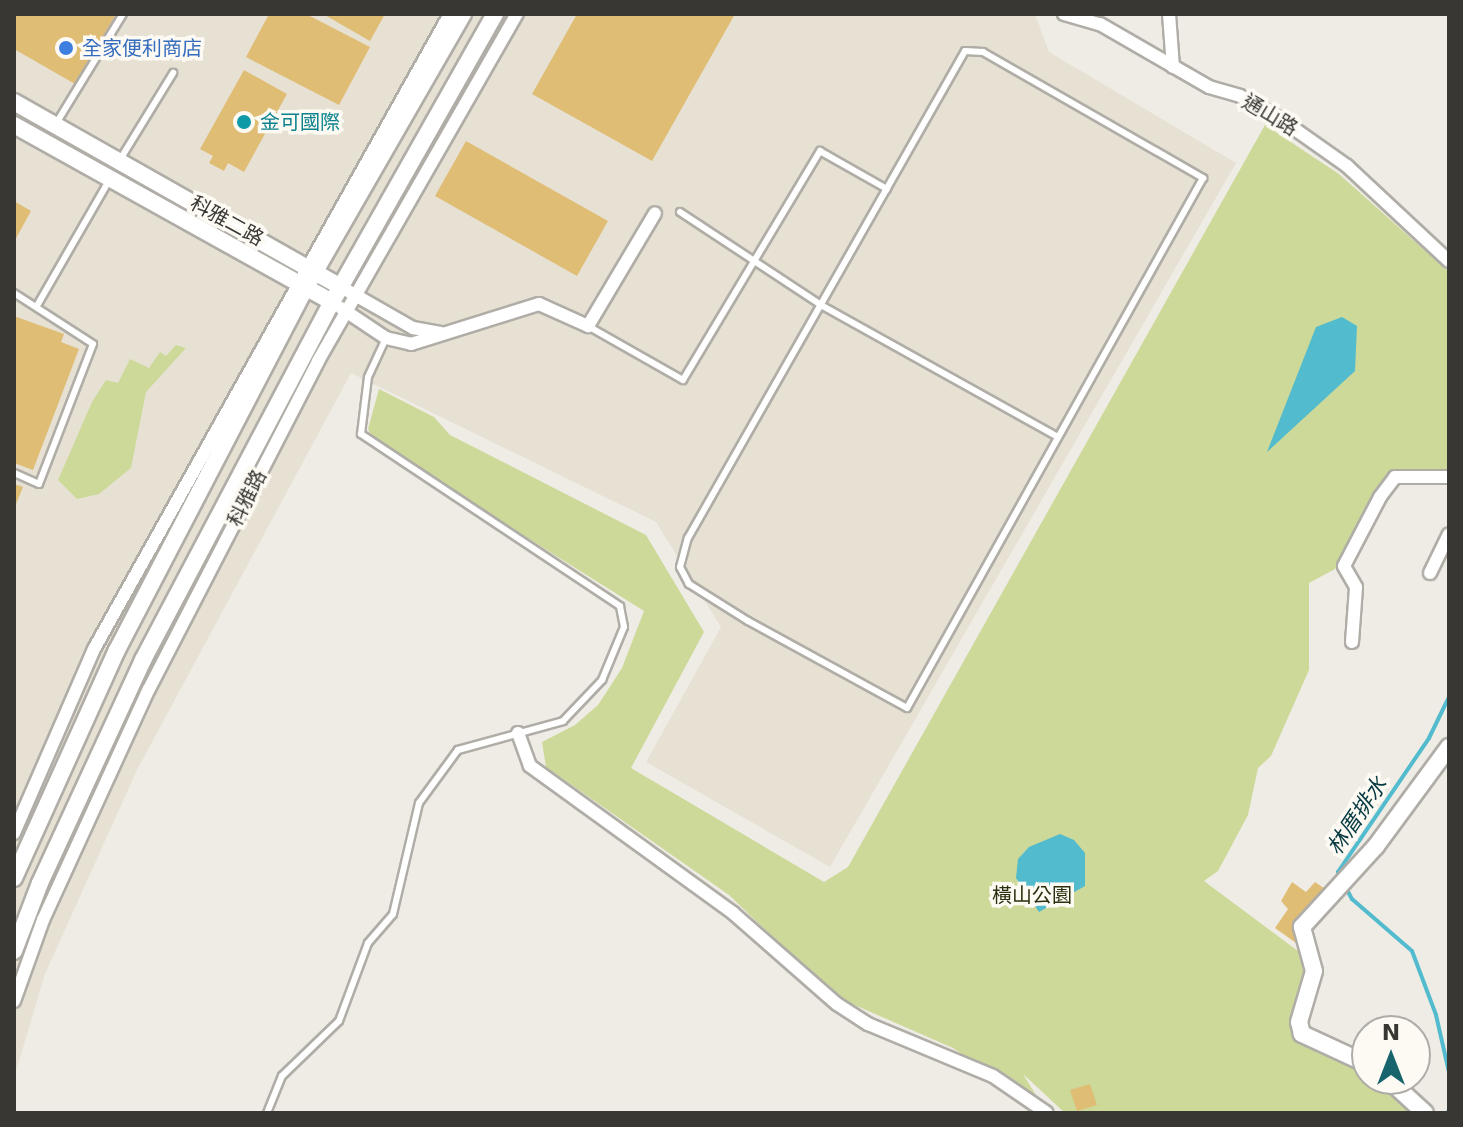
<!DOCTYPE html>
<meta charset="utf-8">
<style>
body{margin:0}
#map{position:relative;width:1463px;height:1127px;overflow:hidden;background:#efece6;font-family:"DejaVu Sans","Noto Sans TC",sans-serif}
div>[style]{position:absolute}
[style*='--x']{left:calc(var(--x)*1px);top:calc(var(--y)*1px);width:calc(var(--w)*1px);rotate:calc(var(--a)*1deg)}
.built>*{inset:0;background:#e7e1d4}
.green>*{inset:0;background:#cdd999}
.water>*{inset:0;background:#52bbcd}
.stream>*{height:4px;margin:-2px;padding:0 2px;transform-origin:2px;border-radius:2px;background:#52bbcd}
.building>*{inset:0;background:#e0bd75}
.roads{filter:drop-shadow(2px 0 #b0ada7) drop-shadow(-2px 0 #b0ada7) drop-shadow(0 2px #b0ada7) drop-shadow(0 -2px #b0ada7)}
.service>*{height:6px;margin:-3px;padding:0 3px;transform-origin:3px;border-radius:3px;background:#fff}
.minor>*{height:12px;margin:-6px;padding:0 6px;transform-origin:6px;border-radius:6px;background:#fff}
.tertiary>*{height:16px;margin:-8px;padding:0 8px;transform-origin:8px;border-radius:8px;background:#fff}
.dots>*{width:22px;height:22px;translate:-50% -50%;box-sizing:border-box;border:4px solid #fdfaf3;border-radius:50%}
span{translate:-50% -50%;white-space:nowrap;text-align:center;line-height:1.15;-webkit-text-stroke:7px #fdfaf3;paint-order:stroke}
.shop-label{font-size:20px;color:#366cbe}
.left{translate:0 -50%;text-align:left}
.street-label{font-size:20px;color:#383734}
.culture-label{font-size:20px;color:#0d838f}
.park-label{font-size:20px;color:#2b300f}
.water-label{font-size:22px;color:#073a42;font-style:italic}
.frame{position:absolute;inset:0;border:16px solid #383734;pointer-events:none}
.north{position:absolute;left:1351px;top:1015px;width:80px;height:80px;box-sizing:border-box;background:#fdfaf3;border:2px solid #aeaca7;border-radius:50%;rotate:0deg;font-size:22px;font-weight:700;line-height:32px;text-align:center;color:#383734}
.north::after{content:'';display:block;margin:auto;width:28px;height:36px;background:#17646d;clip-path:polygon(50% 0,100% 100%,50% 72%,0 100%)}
</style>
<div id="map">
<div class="built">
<div style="clip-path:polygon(14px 14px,1035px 14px,1049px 52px,1236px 163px,830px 867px,646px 762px,721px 627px,656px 522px,351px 373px,137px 770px,45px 974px,14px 1078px)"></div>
</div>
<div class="green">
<div style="clip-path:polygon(1265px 125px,1339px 174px,1449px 272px,1449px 474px,1415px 476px,1402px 469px,1395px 477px,1389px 475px,1335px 569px,1309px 583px,1309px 670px,1271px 756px,1258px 768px,1248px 815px,1218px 871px,1204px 881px,1298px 951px,1306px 970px,1291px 1017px,1293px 1033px,1367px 1073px,1367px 1079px,1377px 1079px,1416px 1113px,1065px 1113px,1023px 1074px,1047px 1113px,953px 1048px,834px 996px,729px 895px,546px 767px,542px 742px,575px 725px,598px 705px,622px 668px,644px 611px,374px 442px,368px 429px,379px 389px,434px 417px,450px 435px,646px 535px,704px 632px,631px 768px,824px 882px,848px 867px)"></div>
<div style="clip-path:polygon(176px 345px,186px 348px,146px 392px,131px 468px,99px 494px,77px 499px,58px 480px,92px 402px,106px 380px,118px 383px,130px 359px,149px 368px,160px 352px,166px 356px)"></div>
</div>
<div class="water">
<div style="clip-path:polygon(1342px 317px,1357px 326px,1355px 371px,1267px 452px,1316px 327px)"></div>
<div style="clip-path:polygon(1060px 834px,1074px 840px,1085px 853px,1085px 886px,1039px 912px,1016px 878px,1018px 859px,1029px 847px)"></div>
</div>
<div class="stream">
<div style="--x:1341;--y:878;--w:7;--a:-117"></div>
<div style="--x:1338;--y:872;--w:162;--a:-55.8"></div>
<div style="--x:1429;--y:738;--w:46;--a:-64"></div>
<div style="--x:1345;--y:886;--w:15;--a:62"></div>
<div style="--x:1352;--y:899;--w:79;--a:40.9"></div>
<div style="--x:1412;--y:951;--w:68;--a:69.4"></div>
<div style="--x:1436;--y:1015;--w:58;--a:77.2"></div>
<div style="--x:1448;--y:1113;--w:4;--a:-76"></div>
</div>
<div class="building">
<div style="clip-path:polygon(14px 14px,116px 14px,75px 84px,14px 49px)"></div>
<div style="clip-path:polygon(269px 14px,306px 14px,370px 47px,339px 105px,246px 57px)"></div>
<div style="clip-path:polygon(323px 14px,385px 14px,370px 41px)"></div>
<div style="clip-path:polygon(577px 14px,735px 14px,652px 161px,532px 94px)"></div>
<div style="clip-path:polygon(244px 70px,287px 94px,244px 172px,228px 163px,224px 171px,209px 163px,213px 156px,200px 149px)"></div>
<div style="clip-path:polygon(466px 141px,608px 221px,577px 276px,435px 196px)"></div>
<div style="clip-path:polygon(14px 201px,31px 211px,14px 242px)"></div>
<div style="clip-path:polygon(14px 316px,64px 334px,61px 342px,79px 349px,33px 470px,14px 463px)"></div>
<div style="clip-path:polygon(14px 484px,23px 487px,14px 509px)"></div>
<div style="clip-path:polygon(1292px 882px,1306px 892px,1315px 882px,1330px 892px,1296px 928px,1296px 943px,1275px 928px,1288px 909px,1281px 901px)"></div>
<div style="clip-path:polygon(1090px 1084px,1097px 1105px,1077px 1111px,1070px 1090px)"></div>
</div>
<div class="roads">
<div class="service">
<div style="--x:965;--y:51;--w:18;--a:3"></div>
<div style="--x:983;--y:52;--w:254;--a:29.8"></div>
<div style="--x:1203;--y:178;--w:607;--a:119.18"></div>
<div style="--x:907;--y:708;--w:181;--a:-151.3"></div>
<div style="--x:748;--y:621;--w:70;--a:-147.9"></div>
<div style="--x:689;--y:584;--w:19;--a:-118"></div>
<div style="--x:680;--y:567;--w:30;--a:-75"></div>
<div style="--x:688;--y:538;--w:560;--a:-60.37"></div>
<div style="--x:57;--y:122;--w:127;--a:-58.6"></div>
<div style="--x:121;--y:158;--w:100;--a:-58.5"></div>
<div style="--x:680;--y:212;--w:169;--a:33.4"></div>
<div style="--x:821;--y:305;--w:271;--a:29.1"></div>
<div style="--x:14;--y:293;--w:94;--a:32.8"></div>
<div style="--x:93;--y:344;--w:150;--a:111.1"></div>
<div style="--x:39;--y:484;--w:27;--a:-156"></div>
<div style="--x:38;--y:304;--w:144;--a:-60.1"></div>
<div style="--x:588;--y:326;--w:109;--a:29.6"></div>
<div style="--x:683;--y:380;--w:267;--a:-59.1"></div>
<div style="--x:820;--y:151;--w:77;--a:29.6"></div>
<div style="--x:267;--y:1113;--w:40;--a:-68"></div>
<div style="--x:282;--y:1076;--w:79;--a:-44"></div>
<div style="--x:339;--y:1021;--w:83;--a:-69.6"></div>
<div style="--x:368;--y:943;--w:38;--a:-49"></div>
<div style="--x:393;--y:914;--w:114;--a:-76.8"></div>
<div style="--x:419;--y:803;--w:66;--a:-53.7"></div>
<div style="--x:458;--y:750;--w:109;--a:-15.4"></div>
<div style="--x:563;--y:721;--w:57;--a:-46.4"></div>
<div style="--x:602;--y:680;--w:57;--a:-67.5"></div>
<div style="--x:624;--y:627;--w:21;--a:-101"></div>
<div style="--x:620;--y:606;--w:311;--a:-146.4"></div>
<div style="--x:361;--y:434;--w:57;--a:-83"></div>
<div style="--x:368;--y:377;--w:43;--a:-65.2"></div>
</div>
<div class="minor">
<div style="--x:1064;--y:14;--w:37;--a:16"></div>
<div style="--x:1100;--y:24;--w:126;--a:30"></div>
<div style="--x:1209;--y:87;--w:32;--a:16"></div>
<div style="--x:1240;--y:96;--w:48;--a:29.7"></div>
<div style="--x:1282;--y:120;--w:80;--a:35.3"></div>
<div style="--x:1347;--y:166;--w:139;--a:43"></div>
<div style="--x:1169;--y:14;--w:53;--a:85.7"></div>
<div style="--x:341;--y:287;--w:83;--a:29.7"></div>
<div style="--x:413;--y:328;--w:28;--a:10"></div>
<div style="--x:341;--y:308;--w:54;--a:33.7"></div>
<div style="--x:386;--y:338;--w:26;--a:13"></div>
<div style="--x:411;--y:344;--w:134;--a:-17.4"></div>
<div style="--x:539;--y:304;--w:54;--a:24.2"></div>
<div style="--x:588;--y:326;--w:131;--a:-59.3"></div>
<div style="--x:1430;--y:573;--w:43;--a:-64"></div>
<div style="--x:1352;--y:642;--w:55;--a:-85.8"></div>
<div style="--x:1356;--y:587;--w:24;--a:-120"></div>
<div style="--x:1344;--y:566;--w:78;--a:-62.4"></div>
<div style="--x:1380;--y:497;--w:25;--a:-53"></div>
<div style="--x:1395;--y:477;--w:54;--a:0"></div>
<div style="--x:518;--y:733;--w:35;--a:70"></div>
<div style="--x:530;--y:766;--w:251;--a:35.9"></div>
<div style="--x:733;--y:913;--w:138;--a:41.2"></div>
<div style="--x:837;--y:1004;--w:37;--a:33"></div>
<div style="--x:868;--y:1024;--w:135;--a:22.6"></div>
<div style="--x:993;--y:1076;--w:65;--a:34.4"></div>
<div style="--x:14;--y:833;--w:201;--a:-66.5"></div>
<div style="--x:94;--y:649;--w:728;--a:-60.72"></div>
<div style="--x:14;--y:1001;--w:86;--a:-70.3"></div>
<div style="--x:43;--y:920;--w:254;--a:-65.4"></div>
<div style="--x:149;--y:689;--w:369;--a:-62.7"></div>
<div style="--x:318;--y:361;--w:400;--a:-60.2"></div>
</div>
<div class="tertiary">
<div style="--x:14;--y:102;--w:376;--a:29.5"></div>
<div style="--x:14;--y:125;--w:364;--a:29.1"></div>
<div style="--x:14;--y:878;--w:250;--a:-65.7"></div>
<div style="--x:117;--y:650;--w:409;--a:-62.5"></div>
<div style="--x:306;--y:287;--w:315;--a:-60.1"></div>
<div style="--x:14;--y:951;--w:73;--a:-69.1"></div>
<div style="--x:40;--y:883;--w:246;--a:-65.2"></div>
<div style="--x:143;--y:660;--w:405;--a:-62.2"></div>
<div style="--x:332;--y:302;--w:331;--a:-60.5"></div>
<div style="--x:1367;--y:1064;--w:72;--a:-155.2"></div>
<div style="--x:1302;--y:1034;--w:12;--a:-104"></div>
<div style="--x:1299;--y:1022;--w:53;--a:-73.6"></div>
<div style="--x:1314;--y:971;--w:46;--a:-105.3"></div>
<div style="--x:1302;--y:927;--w:110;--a:-47.6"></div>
<div style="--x:1376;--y:846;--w:123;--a:-53.6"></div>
<div style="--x:1388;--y:1079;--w:50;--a:42.6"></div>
</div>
</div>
<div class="dots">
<div style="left:66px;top:48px;background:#3f7fe0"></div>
<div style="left:244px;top:122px;background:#0f9aa8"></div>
</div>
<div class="shop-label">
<span class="left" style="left:82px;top:48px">全家便利商店</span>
</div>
<div class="street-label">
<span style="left:1270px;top:115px;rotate:31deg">通山路</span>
<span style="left:227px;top:221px;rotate:29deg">科雅二路</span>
<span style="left:247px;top:498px;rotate:-63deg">科雅路</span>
</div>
<div class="culture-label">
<span class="left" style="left:260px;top:122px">金可國際</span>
</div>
<div class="park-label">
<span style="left:1032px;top:895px">橫山公園</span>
</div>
<div class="water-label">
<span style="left:1357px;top:816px;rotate:-56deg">林厝排水</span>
</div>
<div class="frame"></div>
<div class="north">N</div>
</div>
